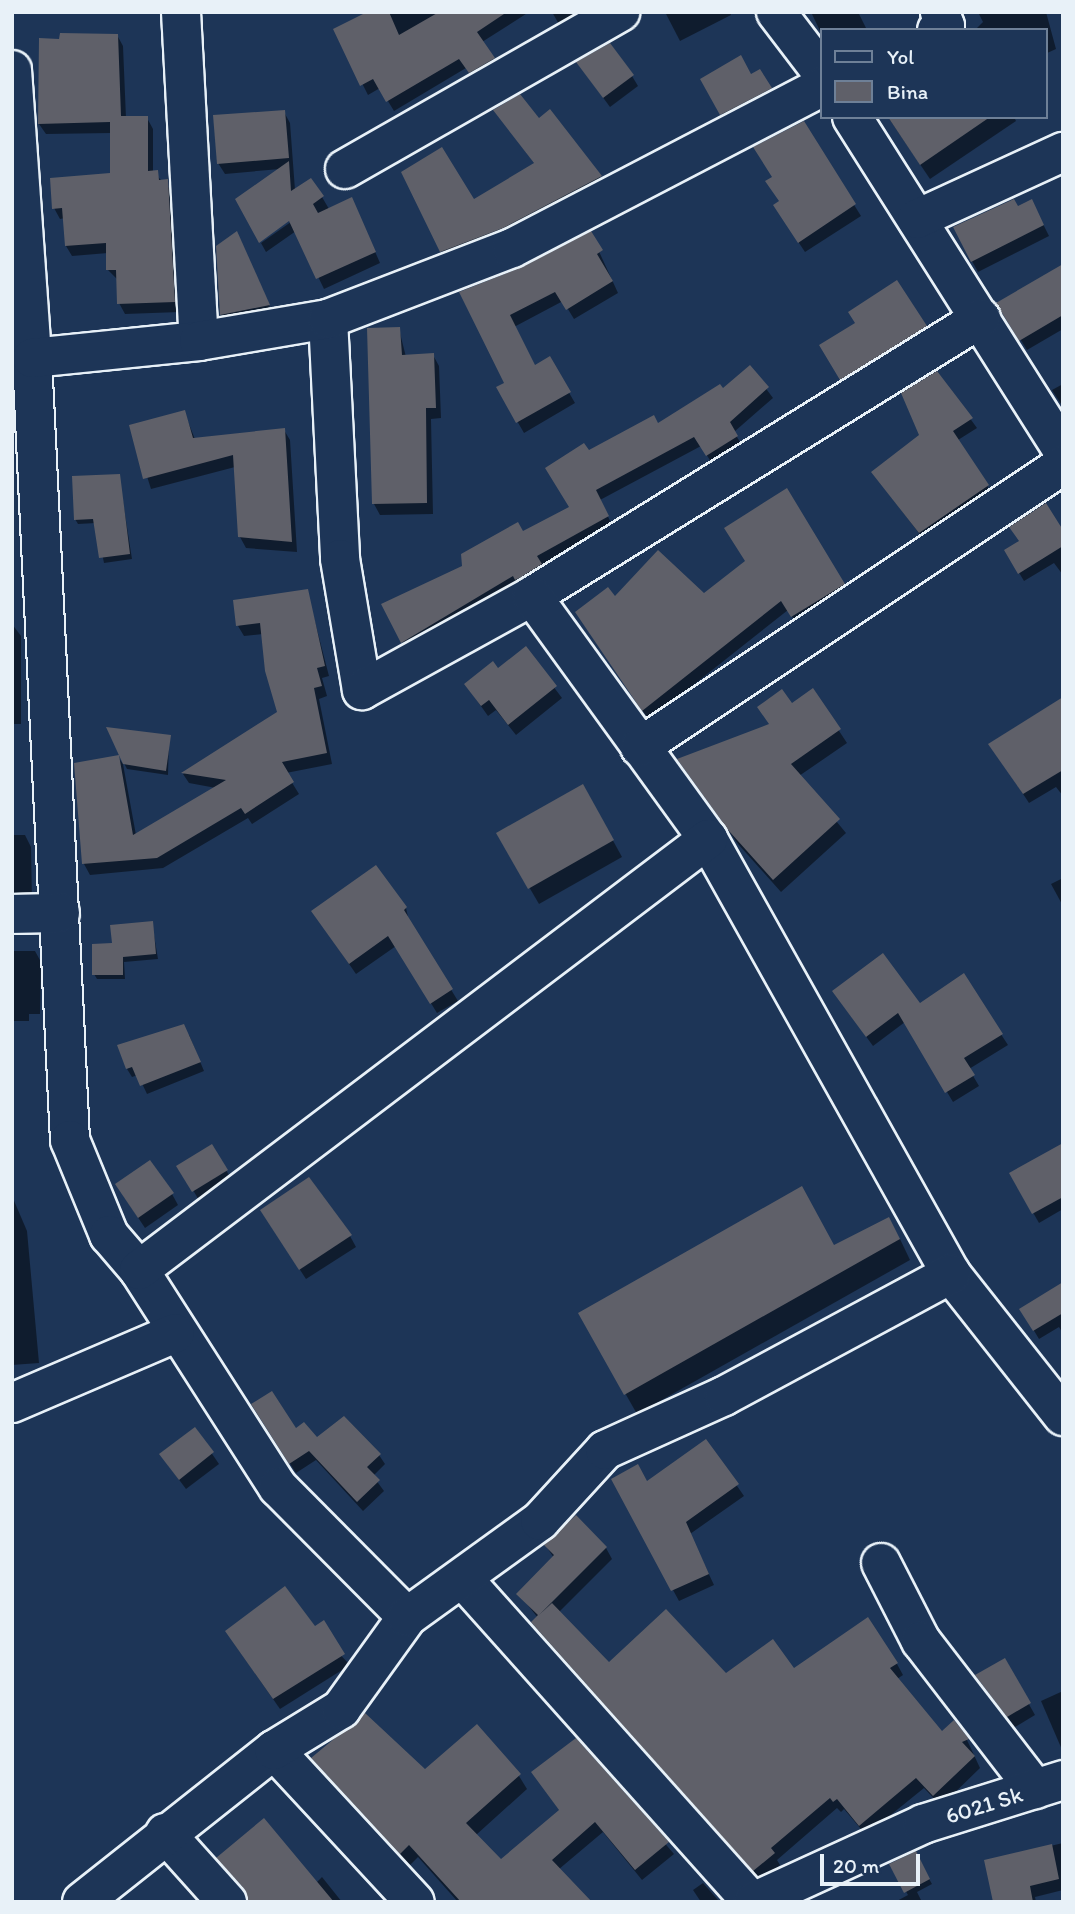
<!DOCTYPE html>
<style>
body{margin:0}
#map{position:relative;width:1075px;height:1914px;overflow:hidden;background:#1d3557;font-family:Itim,sans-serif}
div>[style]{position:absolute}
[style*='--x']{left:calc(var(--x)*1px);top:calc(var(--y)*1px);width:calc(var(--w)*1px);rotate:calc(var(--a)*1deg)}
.shadow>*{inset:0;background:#0007}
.building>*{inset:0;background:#5f6069}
.roads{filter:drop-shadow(2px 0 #e8f1f8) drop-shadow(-2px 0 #e8f1f8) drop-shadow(0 2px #e8f1f8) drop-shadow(0 -2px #e8f1f8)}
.minor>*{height:38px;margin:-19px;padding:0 19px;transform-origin:19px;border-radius:19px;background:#1d3557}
span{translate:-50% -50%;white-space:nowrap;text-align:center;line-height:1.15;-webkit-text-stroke:5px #1d3557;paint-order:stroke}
.street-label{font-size:23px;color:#e8f1f8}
.frame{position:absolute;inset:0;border:14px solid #e8f1f8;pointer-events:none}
.legend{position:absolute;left:820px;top:28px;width:228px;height:91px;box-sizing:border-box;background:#1d3557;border:2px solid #6e8097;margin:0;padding:9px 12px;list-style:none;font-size:21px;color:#e8f1f8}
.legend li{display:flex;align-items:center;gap:14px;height:35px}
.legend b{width:35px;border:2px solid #6e8097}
.scale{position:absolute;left:820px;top:1854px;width:100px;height:32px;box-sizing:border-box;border:4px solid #e8f1f8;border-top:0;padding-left:9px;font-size:21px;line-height:24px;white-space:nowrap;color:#e8f1f8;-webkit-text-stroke:5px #1d3557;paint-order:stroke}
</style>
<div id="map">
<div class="shadow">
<div style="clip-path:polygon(363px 12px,529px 12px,482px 42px,500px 69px,476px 82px,466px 68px,394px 111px,380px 88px,368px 95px,335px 30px,364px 16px)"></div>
<div style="clip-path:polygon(552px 12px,584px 12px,564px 33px)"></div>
<div style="clip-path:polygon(665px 12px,730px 12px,731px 15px,680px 41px)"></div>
<div style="clip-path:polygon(811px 12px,858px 12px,867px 30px,821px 33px)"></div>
<div style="clip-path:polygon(978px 12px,1046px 12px,1056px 49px,1045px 54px,1045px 30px,975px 30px,983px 22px)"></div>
<div style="clip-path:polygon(117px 35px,123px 46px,126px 118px,147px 118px,153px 129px,153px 172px,173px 192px,180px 312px,125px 314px,119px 303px,118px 280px,108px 270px,108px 253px,72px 256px,66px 246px,65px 218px,60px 219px,54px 208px,112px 174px,112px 133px,46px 134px,39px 124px,61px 40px)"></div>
<div style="clip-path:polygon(760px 71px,776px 99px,728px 124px,702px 80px,751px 76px)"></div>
<div style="clip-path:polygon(585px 73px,632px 76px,638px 86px,610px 107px)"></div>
<div style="clip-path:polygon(495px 111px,539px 120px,550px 112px,607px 187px,447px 261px,403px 173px,474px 202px,535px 164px)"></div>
<div style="clip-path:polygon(284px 112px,290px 123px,295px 190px,322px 197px,329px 209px,357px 210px,380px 263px,324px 289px,296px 231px,266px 252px,261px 243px,298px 217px,280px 169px,225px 174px,218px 163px)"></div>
<div style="clip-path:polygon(888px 117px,1014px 117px,1016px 121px,930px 179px)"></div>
<div style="clip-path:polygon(803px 123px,861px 216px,805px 252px,781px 216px,781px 202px)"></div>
<div style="clip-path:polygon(1018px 208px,1037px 212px,1049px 236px,978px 272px,972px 261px)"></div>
<div style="clip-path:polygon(591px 234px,618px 293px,574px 319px,563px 301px,514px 327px,535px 367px,549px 358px,575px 403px,524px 433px,498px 388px,506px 383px,462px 293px,523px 269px)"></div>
<div style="clip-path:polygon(241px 242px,273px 314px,226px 323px,221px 315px,218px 247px)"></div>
<div style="clip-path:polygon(1063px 270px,1063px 329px,1027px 350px,999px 304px)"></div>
<div style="clip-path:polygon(857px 324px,925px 327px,931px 336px,846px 388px,821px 346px)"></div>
<div style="clip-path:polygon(399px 329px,406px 357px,433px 355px,439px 366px,441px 418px,431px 419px,433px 514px,380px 515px,374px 504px)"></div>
<div style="clip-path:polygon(750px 367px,773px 398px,734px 432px,743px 447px,713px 465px,701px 446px,600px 500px,613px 527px,541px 566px,546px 575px,408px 652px,383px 605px,464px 567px,571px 508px,588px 452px,658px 426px,723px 391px)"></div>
<div style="clip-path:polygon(937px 373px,977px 428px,958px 440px,993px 495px,925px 541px,879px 481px,921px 435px)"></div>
<div style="clip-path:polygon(1063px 384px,1063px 407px,1052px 390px)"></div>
<div style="clip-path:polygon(184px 412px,195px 439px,284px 430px,290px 440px,297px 552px,246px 548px,240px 537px,235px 467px,151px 489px,131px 426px)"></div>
<div style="clip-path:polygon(119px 476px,132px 559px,104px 563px,96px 523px,78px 524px,75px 519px)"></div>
<div style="clip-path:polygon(786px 491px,850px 595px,799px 627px,788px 610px,649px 720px,583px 623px,615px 598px,703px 596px,747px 562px)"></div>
<div style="clip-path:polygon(1063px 534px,1063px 575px,1054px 563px,1024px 581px,1006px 551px,1021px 542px)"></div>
<div style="clip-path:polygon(307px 591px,329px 676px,322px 678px,327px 696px,319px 699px,332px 764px,286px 773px,299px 794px,252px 824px,248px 818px,163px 868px,90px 875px,84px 864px,75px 764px,118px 757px,123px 764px,136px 835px,216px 788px,189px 783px,183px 774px,279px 713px,263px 634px,244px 636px,238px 626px)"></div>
<div style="clip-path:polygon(12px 624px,21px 636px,21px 724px,12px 724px)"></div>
<div style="clip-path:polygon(525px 649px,562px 698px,516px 735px,496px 710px,488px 716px,466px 685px,498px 670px)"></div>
<div style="clip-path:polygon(812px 690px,847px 743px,799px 776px,846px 833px,781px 892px,738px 844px,687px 772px,770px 725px)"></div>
<div style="clip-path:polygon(1063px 699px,1063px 796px,1056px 787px,1029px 803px,996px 753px)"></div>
<div style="clip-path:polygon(169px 737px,168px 775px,127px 769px,124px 763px)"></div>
<div style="clip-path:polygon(12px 753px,14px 835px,25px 835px,31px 847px,32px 903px,12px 904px)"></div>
<div style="clip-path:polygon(583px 786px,622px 857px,539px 904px,498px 834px)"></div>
<div style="clip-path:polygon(1063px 878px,1063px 906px,1051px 884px)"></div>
<div style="clip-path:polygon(406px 908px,409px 921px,458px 1001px,437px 1013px,396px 946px,356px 974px,320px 922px)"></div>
<div style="clip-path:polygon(152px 923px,158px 959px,124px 962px,125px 979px,97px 979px,94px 974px,114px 945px)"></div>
<div style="clip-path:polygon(12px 951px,35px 951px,41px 962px,40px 1014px,29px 1014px,29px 1021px,12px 1021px)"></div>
<div style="clip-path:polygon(963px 976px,1008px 1045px,969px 1069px,979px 1086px,953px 1102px,905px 1022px,873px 1046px,841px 1002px,919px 1005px)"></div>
<div style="clip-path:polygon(189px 1035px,204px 1071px,147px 1094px,138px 1075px,132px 1077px,127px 1069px)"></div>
<div style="clip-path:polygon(1063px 1145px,1063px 1209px,1039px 1223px,1011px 1174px)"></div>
<div style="clip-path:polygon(212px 1146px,233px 1182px,200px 1202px,179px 1166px)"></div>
<div style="clip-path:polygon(172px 1194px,178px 1205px,145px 1228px,123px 1195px)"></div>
<div style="clip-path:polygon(12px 1196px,27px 1231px,39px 1363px,12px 1365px)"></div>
<div style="clip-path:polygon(268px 1221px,350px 1236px,356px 1247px,306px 1279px)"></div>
<div style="clip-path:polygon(900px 1239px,910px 1260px,637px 1414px,580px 1314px,834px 1247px)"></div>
<div style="clip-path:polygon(1063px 1284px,1063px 1334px,1059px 1327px,1039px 1339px,1021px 1309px)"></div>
<div style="clip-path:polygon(259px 1415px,317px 1439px,379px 1455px,385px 1464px,373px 1476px,384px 1491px,363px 1511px,316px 1460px,296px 1473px)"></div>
<div style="clip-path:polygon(195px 1429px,219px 1464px,186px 1489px,168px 1465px)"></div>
<div style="clip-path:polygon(706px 1441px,744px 1496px,690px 1534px,714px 1585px,679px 1601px,613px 1480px,647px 1483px)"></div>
<div style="clip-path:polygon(546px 1546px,606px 1548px,612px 1559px,559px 1612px,609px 1665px,726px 1675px,897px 1664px,903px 1675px,897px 1679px,942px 1734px,967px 1740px,980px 1768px,941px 1806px,924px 1788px,866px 1835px,844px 1809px,841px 1812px,837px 1808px,777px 1860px,780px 1865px,761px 1881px,539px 1633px,533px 1622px,538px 1618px,519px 1594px,554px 1558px)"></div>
<div style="clip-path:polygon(315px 1628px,350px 1665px,280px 1709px,234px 1643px)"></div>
<div style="clip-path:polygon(1004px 1660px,1035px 1715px,1015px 1727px,977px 1676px)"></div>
<div style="clip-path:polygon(1063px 1691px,1063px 1752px,1041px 1701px)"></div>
<div style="clip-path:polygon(576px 1740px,674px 1854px,642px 1880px,603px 1832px,520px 1902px,560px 1811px,533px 1773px)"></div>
<div style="clip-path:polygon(313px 1758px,425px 1771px,519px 1776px,527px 1789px,476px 1835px,495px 1902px,458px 1902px,418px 1857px,409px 1866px)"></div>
<div style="clip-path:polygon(1063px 1843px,1063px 1890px,1035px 1897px,1036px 1902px,995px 1902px,986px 1861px)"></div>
<div style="clip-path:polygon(915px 1854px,932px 1884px,917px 1892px,922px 1902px,895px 1902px,908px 1895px,891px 1865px)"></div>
<div style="clip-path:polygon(219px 1858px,316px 1883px,322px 1877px,342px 1902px,251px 1902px)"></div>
<div style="clip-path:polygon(703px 1883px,718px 1900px,719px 1902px,701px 1902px,693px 1890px)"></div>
</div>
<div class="building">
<div style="clip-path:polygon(367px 12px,389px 12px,399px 35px,439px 12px,507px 12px,477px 32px,495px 58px,469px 73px,459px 59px,386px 102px,373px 79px,360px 86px,333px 29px)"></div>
<div style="clip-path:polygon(60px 33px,118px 34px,121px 116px,148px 116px,148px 171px,158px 170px,159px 180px,168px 179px,175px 302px,117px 304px,116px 270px,106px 270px,106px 243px,65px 246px,62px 208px,52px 209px,50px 178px,110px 173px,110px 122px,38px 124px,39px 38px,59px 39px)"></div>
<div style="clip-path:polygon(610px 43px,634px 75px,603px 98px,576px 62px)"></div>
<div style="clip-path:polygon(741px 55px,751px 74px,760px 69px,772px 88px,720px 115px,700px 79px)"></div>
<div style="clip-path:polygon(520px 94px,539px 118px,550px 109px,602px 176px,503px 228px,440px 252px,401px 172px,442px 147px,474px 199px,534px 163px,493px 110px)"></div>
<div style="clip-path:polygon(285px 110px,289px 158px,217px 164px,213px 115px)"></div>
<div style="clip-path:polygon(888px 117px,990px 117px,920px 165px)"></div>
<div style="clip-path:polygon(804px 121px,856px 204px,798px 243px,773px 205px,779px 201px,765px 181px,772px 177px,753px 147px)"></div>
<div style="clip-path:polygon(289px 161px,291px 191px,311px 178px,324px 196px,313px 204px,318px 213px,352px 197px,376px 252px,316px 279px,289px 221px,259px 243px,235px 199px)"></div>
<div style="clip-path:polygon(1014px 199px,1018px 206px,1032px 199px,1044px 225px,971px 262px,953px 227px)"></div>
<div style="clip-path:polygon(237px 231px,270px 305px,220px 315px,216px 246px)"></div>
<div style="clip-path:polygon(591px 231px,603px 250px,597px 254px,613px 281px,566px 310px,555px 292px,510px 315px,535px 365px,550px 356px,571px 392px,516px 423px,496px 387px,504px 383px,459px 292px,522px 267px)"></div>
<div style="clip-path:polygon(1063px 264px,1063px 315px,1019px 341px,996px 303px)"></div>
<div style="clip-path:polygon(897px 280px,927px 326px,840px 380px,819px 345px,855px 323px,848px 312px)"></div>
<div style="clip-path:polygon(400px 327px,402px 355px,434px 353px,436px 408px,426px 408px,427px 503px,372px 504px,367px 328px)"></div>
<div style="clip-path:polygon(750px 365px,769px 387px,730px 422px,738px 436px,706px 456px,694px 437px,596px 490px,609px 516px,537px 556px,542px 564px,521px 577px,515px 580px,513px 576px,401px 643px,381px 604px,462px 566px,461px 554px,518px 522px,523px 531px,569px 507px,545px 468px,584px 443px,589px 450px,654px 415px,658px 423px,720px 384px,723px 388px)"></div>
<div style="clip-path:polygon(937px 371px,973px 418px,953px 431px,989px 485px,919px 533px,871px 472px,919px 435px,901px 393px)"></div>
<div style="clip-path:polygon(185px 410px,193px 438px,285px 428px,292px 542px,238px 537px,233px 455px,143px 479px,129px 425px)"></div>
<div style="clip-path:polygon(120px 474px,130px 554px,99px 558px,93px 519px,74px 520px,72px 476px)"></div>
<div style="clip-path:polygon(787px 488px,845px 584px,791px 617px,781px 601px,642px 711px,575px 612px,608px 587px,615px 596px,658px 550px,704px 593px,745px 561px,724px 528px)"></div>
<div style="clip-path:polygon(1046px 503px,1063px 530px,1063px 546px,1018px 574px,1004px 550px,1019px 541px,1009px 527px)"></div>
<div style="clip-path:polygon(308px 589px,325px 666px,317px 668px,322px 686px,314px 688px,327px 753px,282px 762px,294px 782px,245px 814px,241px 808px,157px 858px,82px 864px,74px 763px,119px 755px,133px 835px,226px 780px,181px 773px,277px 712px,265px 671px,260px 623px,236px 626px,233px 600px)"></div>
<div style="clip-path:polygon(526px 646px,557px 686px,508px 725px,489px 700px,481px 706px,464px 684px,493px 661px,498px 668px)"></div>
<div style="clip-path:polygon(813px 688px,841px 729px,791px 764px,840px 819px,773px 880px,729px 831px,677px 759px,769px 724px,757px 707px,782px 689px,792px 703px)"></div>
<div style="clip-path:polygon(1063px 697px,1063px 770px,1023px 794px,988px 744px)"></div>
<div style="clip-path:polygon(106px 727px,171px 735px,166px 771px,123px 764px)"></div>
<div style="clip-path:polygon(583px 784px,614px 840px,528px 889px,496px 833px)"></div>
<div style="clip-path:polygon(376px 865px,407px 907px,404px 910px,453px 989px,430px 1004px,388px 936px,349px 964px,311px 911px)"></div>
<div style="clip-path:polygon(153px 921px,156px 954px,123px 957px,123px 975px,92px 975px,92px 944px,112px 943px,110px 925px)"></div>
<div style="clip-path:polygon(883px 953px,920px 1003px,964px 973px,1003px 1034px,964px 1058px,975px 1075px,945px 1093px,898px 1013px,866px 1037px,832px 991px)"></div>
<div style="clip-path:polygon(184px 1024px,201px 1062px,140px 1086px,132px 1067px,126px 1069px,117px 1045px)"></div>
<div style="clip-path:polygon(1063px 1143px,1063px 1197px,1032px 1214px,1009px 1173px)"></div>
<div style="clip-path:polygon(212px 1144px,228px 1170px,192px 1192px,176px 1166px)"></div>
<div style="clip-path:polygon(150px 1160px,174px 1193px,138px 1218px,115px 1184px)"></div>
<div style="clip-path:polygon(309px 1177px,352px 1235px,299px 1270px,260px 1210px)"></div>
<div style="clip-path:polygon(802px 1186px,834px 1245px,889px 1217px,900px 1239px,624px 1395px,578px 1313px)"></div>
<div style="clip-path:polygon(1063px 1282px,1063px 1313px,1033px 1331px,1019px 1309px)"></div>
<div style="clip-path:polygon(272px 1391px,296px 1428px,304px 1422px,317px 1437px,344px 1416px,381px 1454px,367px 1467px,380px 1480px,357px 1502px,309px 1451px,289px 1464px,251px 1404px)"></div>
<div style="clip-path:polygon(195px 1427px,214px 1452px,179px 1480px,159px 1454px)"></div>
<div style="clip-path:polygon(706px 1439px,739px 1484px,686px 1522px,709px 1574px,671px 1591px,611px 1479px,638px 1464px,647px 1481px)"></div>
<div style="clip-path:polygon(576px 1515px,607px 1547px,539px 1615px,552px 1603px,609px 1662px,666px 1609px,726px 1673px,773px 1639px,794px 1668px,868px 1617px,898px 1663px,890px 1668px,942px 1731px,954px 1720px,969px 1739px,962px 1742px,975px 1756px,933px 1796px,916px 1778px,859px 1826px,837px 1799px,833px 1802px,830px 1798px,771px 1848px,775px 1853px,753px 1871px,531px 1622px,538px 1615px,516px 1594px,554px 1555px,544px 1545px)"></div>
<div style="clip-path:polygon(285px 1586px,315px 1626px,324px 1620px,345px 1654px,273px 1699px,225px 1631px)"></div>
<div style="clip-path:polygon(1005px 1658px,1031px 1703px,1007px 1717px,975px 1675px)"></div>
<div style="clip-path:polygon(365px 1713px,425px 1769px,477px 1724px,521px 1774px,466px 1823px,501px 1859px,559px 1810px,531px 1772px,576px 1738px,669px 1842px,635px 1870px,595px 1822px,552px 1860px,592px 1902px,461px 1902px,409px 1845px,400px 1854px,311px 1758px)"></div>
<div style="clip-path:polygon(264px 1818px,334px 1902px,248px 1902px,243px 1887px,216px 1858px)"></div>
<div style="clip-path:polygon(1052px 1844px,1059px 1879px,1030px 1886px,1033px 1902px,993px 1902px,984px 1860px)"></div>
<div style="clip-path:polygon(916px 1851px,930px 1879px,904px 1893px,889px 1864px)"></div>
</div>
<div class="roads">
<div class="minor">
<div style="--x:181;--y:12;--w:329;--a:86.9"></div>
<div style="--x:776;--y:12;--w:74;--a:52.7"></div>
<div style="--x:937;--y:30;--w:9;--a:-27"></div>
<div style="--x:945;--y:26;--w:15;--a:-110"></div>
<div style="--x:12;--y:70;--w:289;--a:86"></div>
<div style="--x:32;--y:358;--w:783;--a:87.22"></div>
<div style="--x:70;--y:1140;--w:103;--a:67.7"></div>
<div style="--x:109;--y:1235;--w:46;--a:49.4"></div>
<div style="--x:139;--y:1270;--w:258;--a:57.4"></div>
<div style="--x:278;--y:1487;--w:183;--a:45.2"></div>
<div style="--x:852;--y:117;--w:395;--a:57.7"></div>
<div style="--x:345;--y:169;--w:317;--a:-29.7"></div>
<div style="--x:917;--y:219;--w:161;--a:-24.7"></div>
<div style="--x:328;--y:319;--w:240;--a:87.1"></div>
<div style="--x:340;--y:559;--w:133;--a:80.5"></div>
<div style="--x:362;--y:690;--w:194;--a:-28.9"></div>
<div style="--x:532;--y:596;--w:528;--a:-31.76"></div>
<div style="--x:32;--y:358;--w:168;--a:-5.8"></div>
<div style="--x:199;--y:341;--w:131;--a:-9.7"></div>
<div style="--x:328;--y:319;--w:197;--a:-21.1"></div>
<div style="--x:512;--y:248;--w:348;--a:-27.5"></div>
<div style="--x:532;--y:596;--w:300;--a:54.1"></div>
<div style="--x:708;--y:839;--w:498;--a:60.8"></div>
<div style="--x:951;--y:1274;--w:181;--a:51.7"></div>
<div style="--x:640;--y:747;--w:508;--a:-33.69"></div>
<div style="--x:12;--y:914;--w:48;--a:-1.2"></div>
<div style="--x:139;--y:1270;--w:714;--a:-37.14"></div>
<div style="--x:12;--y:1403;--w:177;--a:-23.2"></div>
<div style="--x:881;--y:1563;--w:88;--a:62.9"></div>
<div style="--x:921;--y:1641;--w:187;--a:52.4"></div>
<div style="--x:464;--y:1580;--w:432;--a:48.2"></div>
<div style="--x:274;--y:1750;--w:207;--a:47.2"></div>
<div style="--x:165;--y:1833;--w:93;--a:48.1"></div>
<div style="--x:82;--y:1902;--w:245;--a:-38.4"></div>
<div style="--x:274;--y:1750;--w:79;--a:-31.5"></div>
<div style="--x:341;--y:1709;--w:113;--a:-54.3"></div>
<div style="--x:407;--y:1617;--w:164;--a:-35.8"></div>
<div style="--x:540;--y:1521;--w:96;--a:-47.5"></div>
<div style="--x:605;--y:1450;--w:131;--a:-24.4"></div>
<div style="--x:724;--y:1396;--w:258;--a:-28.3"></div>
<div style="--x:753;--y:1902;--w:187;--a:-24.6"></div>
<div style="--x:923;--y:1824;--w:147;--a:-17.4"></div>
</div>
</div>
<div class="street-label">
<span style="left:984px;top:1805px;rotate:-17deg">6021 Sk</span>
</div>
<div class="frame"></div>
<ul class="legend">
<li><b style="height:9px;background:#1d3557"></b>Yol</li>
<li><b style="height:19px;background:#5f6069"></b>Bina</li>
</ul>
<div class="scale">20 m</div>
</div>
